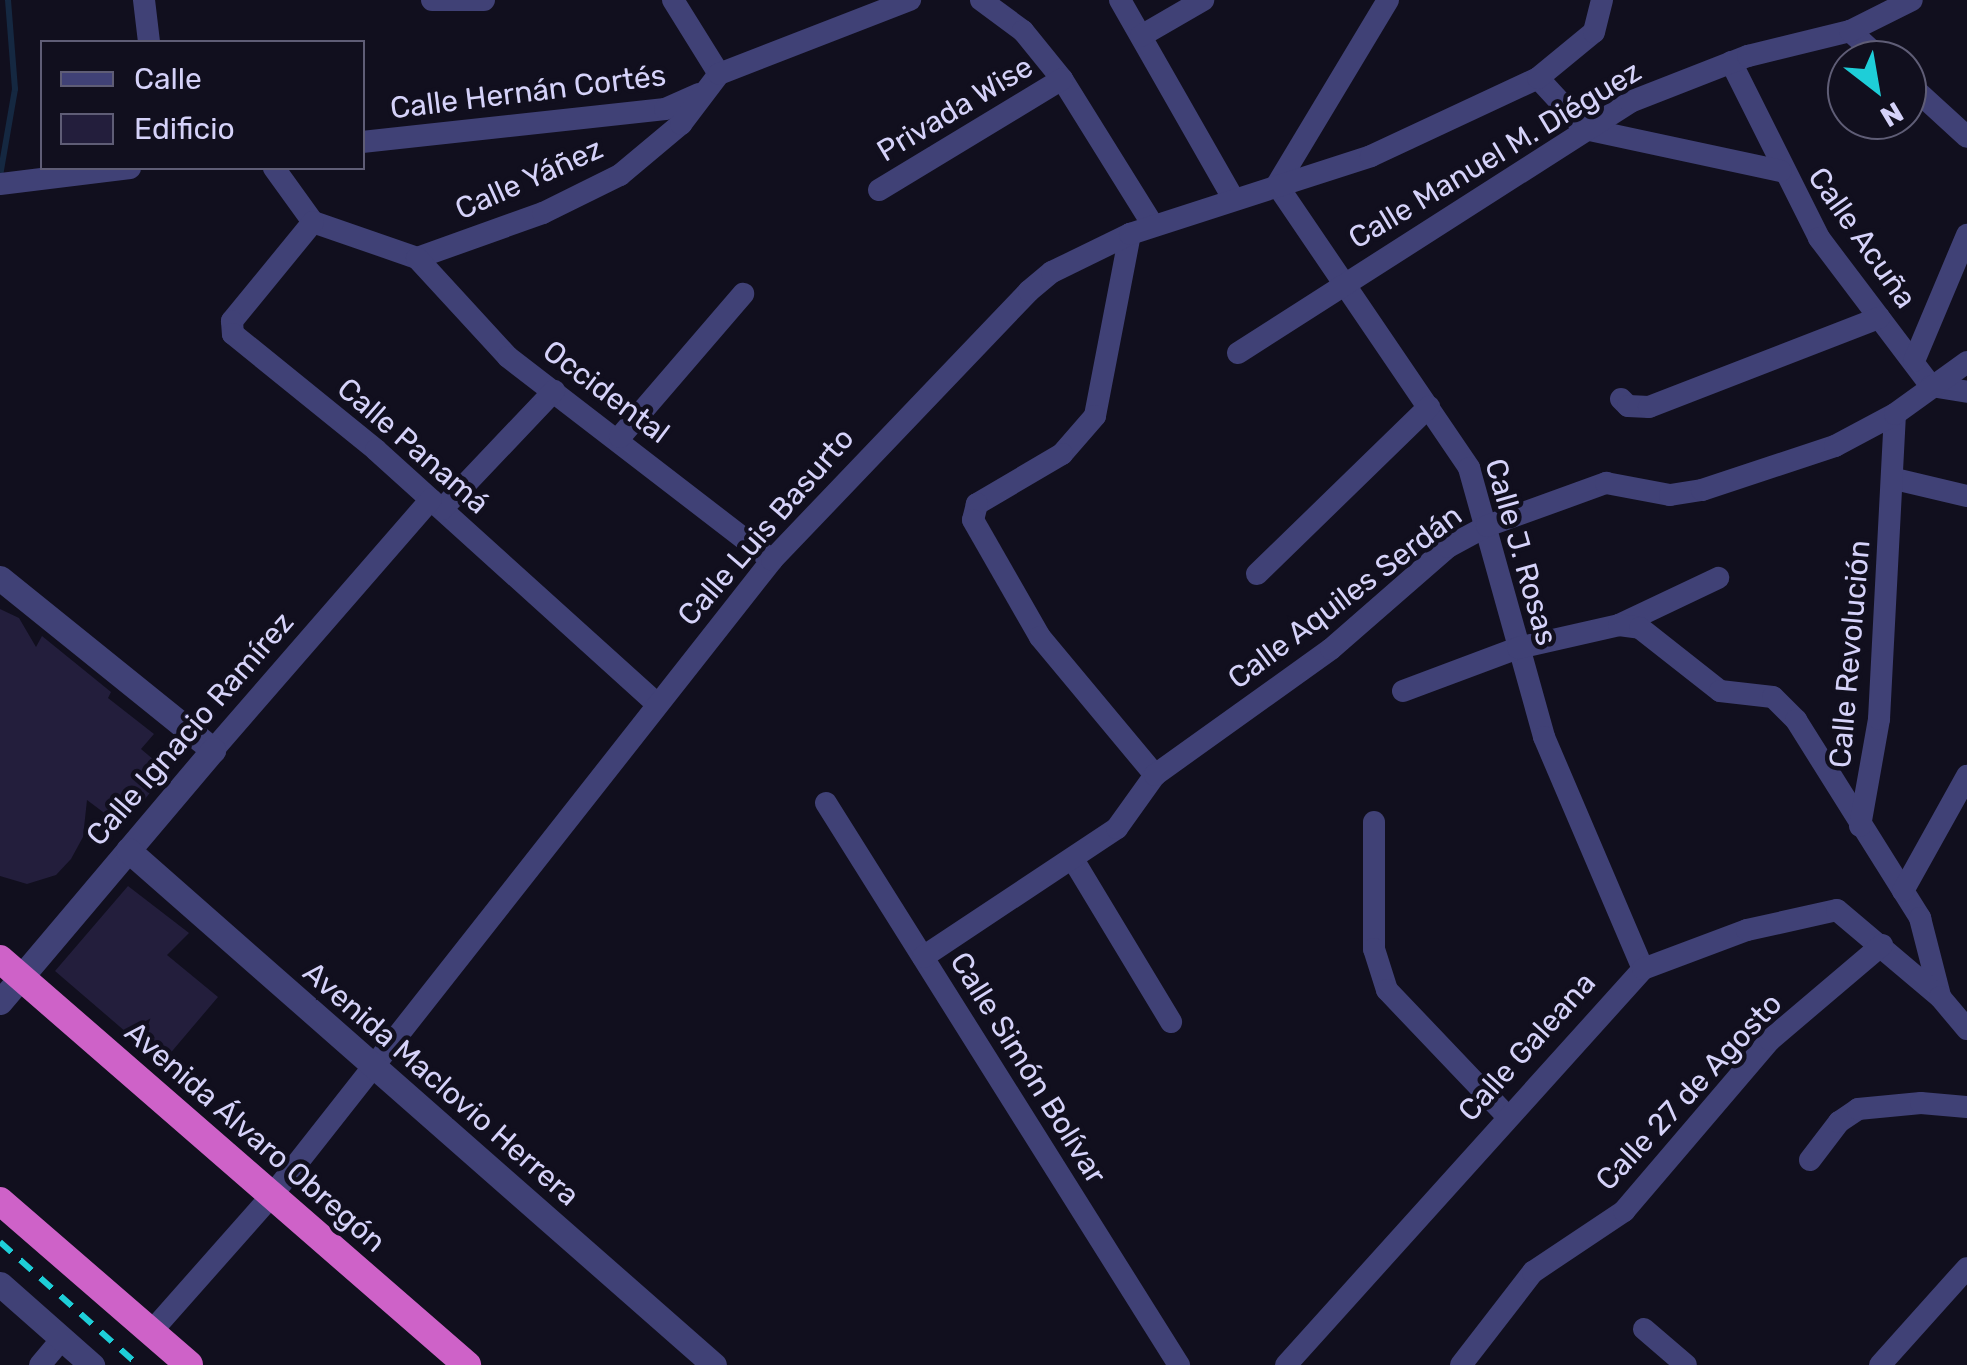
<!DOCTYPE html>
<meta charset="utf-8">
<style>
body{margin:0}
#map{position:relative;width:1967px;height:1365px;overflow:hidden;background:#110f1e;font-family:Rubik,sans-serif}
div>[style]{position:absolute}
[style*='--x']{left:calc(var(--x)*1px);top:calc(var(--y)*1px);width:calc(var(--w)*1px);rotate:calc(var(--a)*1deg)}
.stream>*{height:6px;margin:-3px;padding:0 3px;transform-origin:3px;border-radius:3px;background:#152841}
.building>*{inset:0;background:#231e3c}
.minor>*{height:22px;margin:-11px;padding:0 11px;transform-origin:11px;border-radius:11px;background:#404176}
.tertiary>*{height:25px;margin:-12.5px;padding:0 12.5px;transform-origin:12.5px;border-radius:12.5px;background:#404176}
.trunk>*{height:28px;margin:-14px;padding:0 14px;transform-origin:14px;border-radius:14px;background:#ce62c8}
.rail>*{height:6px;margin-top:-3px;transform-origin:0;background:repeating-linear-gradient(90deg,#1eced8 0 15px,transparent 0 27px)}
span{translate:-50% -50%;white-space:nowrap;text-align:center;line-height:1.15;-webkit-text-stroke:9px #110f1e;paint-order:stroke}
.street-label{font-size:30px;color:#d5d2f9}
.legend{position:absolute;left:40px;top:40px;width:325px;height:130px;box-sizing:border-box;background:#110f1e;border:2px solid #5f5d76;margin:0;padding:12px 18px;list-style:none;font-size:30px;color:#d5d2f9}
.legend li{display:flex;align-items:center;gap:20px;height:50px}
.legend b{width:50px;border:2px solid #5f5d76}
.north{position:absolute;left:1827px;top:40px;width:100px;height:100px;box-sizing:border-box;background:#110f1e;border:2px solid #5f5d76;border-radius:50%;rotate:149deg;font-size:28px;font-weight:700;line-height:40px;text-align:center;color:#d5d2f9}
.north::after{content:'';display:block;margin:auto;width:35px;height:45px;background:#1eced8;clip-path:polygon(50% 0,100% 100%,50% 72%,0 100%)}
</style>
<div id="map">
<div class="stream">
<div style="--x:0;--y:176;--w:88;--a:-80.2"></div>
<div style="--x:15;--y:89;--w:89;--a:-94.5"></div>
</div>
<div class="building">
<div style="clip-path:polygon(0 609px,19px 618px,36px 647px,42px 636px,111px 692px,108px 698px,154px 734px,141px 749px,167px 771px,123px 827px,87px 800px,83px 837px,71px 859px,56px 875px,27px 884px,0 876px)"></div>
<div style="clip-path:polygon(128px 886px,189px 933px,167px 955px,218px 997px,162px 1063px,55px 971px)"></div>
</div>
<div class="minor">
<div style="--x:144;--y:0;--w:42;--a:83.2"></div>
<div style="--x:432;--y:0;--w:52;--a:0"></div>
<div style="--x:673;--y:0;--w:87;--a:58.1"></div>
<div style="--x:981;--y:0;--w:52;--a:36.4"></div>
<div style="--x:1023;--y:31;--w:62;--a:50.9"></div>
<div style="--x:1062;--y:79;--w:172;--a:58.1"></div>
<div style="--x:1120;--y:0;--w:228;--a:60.3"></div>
<div style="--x:1388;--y:0;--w:216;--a:121"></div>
<div style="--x:1277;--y:185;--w:342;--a:55.8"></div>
<div style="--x:1469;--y:468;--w:279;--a:74.4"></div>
<div style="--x:1544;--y:737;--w:252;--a:66.9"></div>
<div style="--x:1850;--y:31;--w:43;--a:42.2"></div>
<div style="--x:1141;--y:36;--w:72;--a:-30.1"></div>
<div style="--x:1731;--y:62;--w:197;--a:63.4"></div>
<div style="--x:1819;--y:238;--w:186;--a:52.9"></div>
<div style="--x:1931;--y:386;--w:36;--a:9"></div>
<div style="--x:1538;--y:78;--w:69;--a:47.3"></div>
<div style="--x:1585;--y:129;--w:200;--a:12.1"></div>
<div style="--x:1907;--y:82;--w:81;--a:42.5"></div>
<div style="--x:362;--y:142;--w:305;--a:-6.2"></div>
<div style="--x:665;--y:109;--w:37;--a:-24"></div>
<div style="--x:274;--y:168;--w:67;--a:54.2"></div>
<div style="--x:313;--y:222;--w:110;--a:19.1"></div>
<div style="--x:417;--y:258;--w:134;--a:-19.7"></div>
<div style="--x:543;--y:213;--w:86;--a:-26.3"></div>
<div style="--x:620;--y:175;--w:80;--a:-39.9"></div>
<div style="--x:681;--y:124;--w:63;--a:-52.8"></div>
<div style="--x:719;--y:74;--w:205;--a:-21.2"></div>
<div style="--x:0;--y:184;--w:131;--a:-7"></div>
<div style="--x:879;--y:190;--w:214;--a:-31.2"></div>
<div style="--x:313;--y:222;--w:128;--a:129.3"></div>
<div style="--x:232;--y:321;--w:13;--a:86"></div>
<div style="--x:233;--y:334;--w:184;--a:39"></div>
<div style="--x:376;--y:450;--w:377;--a:42.1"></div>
<div style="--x:1130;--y:234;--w:185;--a:100.9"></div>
<div style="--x:1095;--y:416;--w:50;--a:131"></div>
<div style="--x:1062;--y:454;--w:99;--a:149.5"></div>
<div style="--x:977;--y:504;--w:16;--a:104"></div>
<div style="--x:973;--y:520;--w:135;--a:60.2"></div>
<div style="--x:1040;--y:637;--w:180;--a:50.2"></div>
<div style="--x:417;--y:258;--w:134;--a:47.4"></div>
<div style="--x:508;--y:357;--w:333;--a:37.6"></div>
<div style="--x:1238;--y:353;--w:465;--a:-32.6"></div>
<div style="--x:1630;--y:102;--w:127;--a:-21.3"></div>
<div style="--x:1748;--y:56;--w:105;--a:-13.8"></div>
<div style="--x:1850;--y:31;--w:69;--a:-26.6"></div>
<div style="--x:1914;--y:361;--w:137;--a:-67.2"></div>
<div style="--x:1621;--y:399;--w:10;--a:45"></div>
<div style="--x:1628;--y:406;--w:21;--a:3"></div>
<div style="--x:1649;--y:407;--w:247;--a:-21.2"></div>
<div style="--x:620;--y:437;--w:189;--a:-49.3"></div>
<div style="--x:1895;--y:479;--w:74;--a:13.3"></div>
<div style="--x:442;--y:509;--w:163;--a:-46.5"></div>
<div style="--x:1257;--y:574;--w:240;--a:-44.2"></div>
<div style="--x:1619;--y:625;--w:110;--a:-25.4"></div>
<div style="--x:1403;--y:691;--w:123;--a:-20.5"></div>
<div style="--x:1518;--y:648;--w:104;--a:-12.8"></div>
<div style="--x:1619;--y:625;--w:21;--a:8"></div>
<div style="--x:1640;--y:628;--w:102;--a:38.2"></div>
<div style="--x:1720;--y:691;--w:53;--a:6.5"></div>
<div style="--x:1773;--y:697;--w:33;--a:45"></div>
<div style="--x:1796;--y:720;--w:234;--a:57.9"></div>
<div style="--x:1920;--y:918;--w:81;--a:75.6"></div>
<div style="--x:213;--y:750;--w:332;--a:-49"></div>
<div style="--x:826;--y:803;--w:664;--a:57.87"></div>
<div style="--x:1374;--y:822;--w:127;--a:90"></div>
<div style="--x:1374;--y:949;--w:43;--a:72.4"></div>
<div style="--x:1387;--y:990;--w:173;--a:46.4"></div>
<div style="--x:1860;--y:826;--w:109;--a:-79.9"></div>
<div style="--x:1879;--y:719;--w:305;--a:-87"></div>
<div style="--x:1074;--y:861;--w:188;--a:58.9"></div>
<div style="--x:1903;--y:891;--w:132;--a:-60.9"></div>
<div style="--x:923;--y:957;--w:233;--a:-33.6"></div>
<div style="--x:1117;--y:828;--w:65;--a:-54.4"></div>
<div style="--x:1155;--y:775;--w:216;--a:-35.6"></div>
<div style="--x:1331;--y:649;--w:155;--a:-41.1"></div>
<div style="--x:1448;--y:547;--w:44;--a:-28.3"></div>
<div style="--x:1487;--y:526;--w:127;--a:-19.9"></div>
<div style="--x:1606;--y:483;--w:65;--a:10.6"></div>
<div style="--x:1670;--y:495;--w:32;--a:-9"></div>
<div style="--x:1702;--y:490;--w:140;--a:-18.3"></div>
<div style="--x:1835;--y:446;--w:68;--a:-28.1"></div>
<div style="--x:1895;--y:414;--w:89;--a:-35.8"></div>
<div style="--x:1810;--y:1160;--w:48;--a:-52.7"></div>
<div style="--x:1839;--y:1122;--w:23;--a:-34"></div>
<div style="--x:1858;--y:1109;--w:63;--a:-5.4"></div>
<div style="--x:1921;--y:1103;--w:46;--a:5"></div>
<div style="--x:1644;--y:1329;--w:55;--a:40.6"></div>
<div style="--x:151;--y:1332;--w:184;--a:-48.5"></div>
<div style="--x:273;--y:1194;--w:807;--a:-51.79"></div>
<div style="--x:772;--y:560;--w:372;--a:-46.3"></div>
<div style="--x:1029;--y:291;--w:30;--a:-40"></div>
<div style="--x:1052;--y:272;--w:87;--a:-26"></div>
<div style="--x:1130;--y:234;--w:253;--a:-17.9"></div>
<div style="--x:1371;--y:156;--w:184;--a:-25"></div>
<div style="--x:1538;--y:78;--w:72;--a:-39.4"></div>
<div style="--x:1594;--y:32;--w:33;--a:-76"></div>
<div style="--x:40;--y:1365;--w:34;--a:-50"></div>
<div style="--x:1286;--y:1365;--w:533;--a:-47.96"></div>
<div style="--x:1643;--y:969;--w:111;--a:-20.6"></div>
<div style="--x:1747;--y:930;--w:92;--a:-12.5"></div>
<div style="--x:1837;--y:910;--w:135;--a:40.2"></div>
<div style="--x:1940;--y:997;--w:42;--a:49.8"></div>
<div style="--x:1461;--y:1365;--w:118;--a:-52.3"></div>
<div style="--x:1533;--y:1272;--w:110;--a:-33.8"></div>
<div style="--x:1624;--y:1211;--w:225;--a:-49.5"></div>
<div style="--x:1770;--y:1040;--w:147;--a:-40.3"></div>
<div style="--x:1880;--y:1365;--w:130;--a:-48.1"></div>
</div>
<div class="tertiary">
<div style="--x:0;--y:578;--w:274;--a:38.9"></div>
<div style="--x:213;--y:750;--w:330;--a:130.2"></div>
<div style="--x:128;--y:850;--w:780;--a:41.31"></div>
<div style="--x:0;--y:1284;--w:123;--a:41.4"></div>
</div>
<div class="trunk">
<div style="--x:0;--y:959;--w:619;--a:41"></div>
<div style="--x:0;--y:1201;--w:250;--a:40.9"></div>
</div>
<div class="rail">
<div style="--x:0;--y:1242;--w:185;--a:41.7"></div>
</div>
<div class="street-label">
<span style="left:528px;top:92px;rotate:-7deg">Calle Hernán Cortés</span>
<span style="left:955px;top:109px;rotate:-31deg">Privada Wise</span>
<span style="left:1495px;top:155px;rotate:-31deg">Calle Manuel M. Diéguez</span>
<span style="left:529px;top:179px;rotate:-24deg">Calle Yáñez</span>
<span style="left:1862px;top:238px;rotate:55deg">Calle Acuña</span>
<span style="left:606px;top:392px;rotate:37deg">Occidental</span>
<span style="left:413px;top:446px;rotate:41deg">Calle Panamá</span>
<span style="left:766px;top:527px;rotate:-49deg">Calle Luis Basurto</span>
<span style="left:1521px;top:552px;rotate:74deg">Calle J. Rosas</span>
<span style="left:1345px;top:597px;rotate:-37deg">Calle Aquiles Serdán</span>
<span style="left:1850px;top:654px;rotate:-85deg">Calle Revolución</span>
<span style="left:190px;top:729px;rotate:-49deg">Calle Ignacio Ramírez</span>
<span style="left:1527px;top:1047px;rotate:-48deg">Calle Galeana</span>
<span style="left:1028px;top:1068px;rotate:58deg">Calle Simón Bolívar</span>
<span style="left:441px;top:1084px;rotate:41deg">Avenida Maclovio Herrera</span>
<span style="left:1689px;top:1092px;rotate:-47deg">Calle 27 de Agosto</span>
<span style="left:255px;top:1137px;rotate:41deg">Avenida Álvaro Obregón</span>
</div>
<ul class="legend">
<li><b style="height:12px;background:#404176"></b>Calle</li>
<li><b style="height:28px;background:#231e3c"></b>Edificio</li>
</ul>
<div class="north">N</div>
</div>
